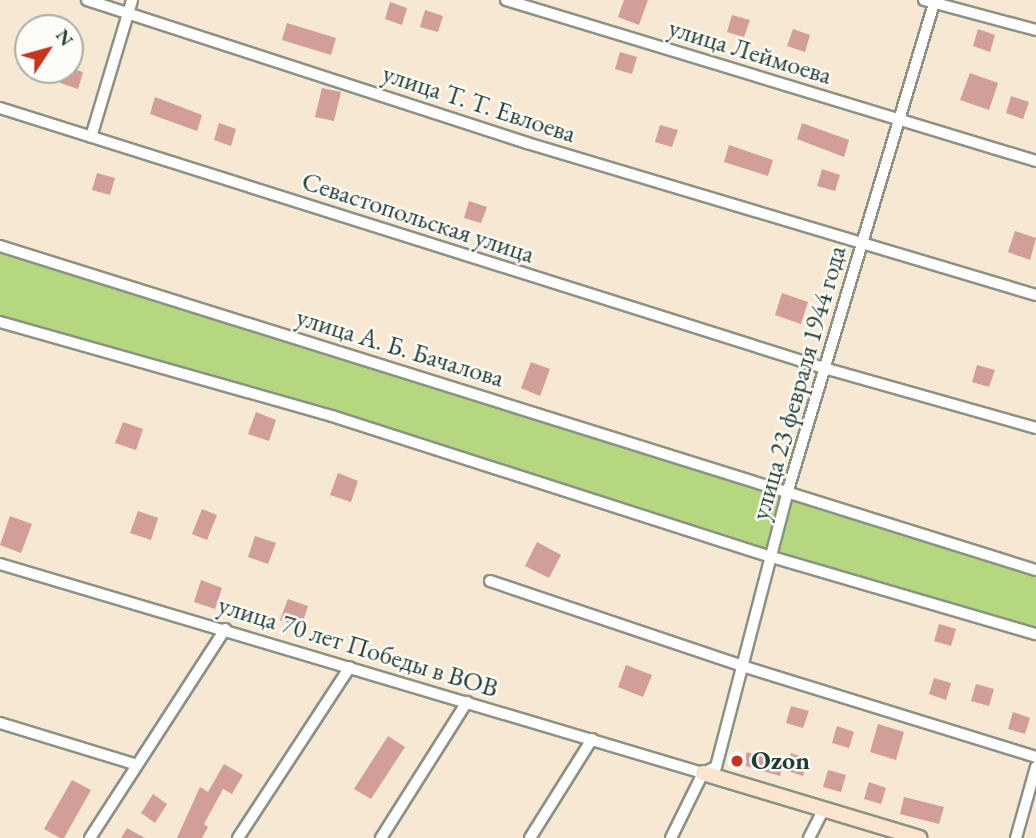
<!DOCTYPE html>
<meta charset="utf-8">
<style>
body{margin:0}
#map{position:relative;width:1036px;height:838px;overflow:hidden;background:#f7e8d3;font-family:"EB Garamond",serif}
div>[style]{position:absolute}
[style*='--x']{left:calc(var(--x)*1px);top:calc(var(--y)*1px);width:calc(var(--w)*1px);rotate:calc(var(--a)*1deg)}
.green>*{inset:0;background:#b4d77f}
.building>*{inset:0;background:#d19e9a}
.roads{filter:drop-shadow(2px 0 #8b9284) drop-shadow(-2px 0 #8b9284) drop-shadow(0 2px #8b9284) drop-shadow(0 -2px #8b9284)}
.street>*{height:10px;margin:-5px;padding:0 5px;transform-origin:5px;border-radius:5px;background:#fff}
.secondary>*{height:14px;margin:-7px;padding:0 7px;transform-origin:7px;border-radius:7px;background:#fbe5cf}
.dots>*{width:19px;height:19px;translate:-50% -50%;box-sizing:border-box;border:4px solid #fdfcf7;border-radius:50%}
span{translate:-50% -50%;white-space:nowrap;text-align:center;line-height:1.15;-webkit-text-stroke:5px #fdfcf7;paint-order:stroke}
.street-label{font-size:26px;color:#1f3d34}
.poi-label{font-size:26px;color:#1f3d34;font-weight:700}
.left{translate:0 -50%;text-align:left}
.north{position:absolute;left:14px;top:14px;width:70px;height:70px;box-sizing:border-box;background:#fdfcf7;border:2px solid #a4b0a9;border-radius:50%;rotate:54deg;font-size:19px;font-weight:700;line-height:28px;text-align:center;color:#1f3d34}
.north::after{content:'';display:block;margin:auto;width:24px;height:32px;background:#c8321e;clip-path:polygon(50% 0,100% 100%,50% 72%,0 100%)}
</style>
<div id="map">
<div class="green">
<div style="clip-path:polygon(0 247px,1036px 570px,1036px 634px,0 321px)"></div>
</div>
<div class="building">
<div style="clip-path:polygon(624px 0,648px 0,639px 25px,618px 17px)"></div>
<div style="clip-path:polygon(390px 2px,407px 8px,402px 25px,385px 19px)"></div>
<div style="clip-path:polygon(425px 10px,443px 16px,438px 32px,420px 27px)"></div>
<div style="clip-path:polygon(732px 15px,750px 20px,744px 37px,727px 32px)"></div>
<div style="clip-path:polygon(287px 23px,336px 38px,331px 55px,282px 40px)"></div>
<div style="clip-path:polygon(793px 29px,810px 35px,805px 52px,787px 46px)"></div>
<div style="clip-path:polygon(978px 29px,995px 35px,990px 52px,973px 46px)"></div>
<div style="clip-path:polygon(620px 52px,637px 57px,632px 74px,615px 69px)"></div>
<div style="clip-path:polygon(70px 68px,83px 72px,78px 89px,60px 83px,65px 70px)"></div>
<div style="clip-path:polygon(970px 73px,998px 83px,989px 110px,960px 100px)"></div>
<div style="clip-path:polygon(322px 88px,341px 92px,334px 121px,315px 117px)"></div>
<div style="clip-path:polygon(1011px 96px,1029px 102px,1023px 119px,1006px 113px)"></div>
<div style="clip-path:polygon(155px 97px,202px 115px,197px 131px,150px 114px)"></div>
<div style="clip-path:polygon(219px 123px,236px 129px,231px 146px,214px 140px)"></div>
<div style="clip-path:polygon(802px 123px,849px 140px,844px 157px,797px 139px)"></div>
<div style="clip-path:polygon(660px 125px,678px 130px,672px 147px,655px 142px)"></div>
<div style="clip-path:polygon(729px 145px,773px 160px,768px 176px,724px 162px)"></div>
<div style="clip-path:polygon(822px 169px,840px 175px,835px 191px,817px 186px)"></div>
<div style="clip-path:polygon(97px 173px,115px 178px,110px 195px,92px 190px)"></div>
<div style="clip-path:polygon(469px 201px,487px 207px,481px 223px,464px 218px)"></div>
<div style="clip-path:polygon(1015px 231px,1036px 238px,1030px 260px,1008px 252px)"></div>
<div style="clip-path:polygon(782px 293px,808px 302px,801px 324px,775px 315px)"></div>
<div style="clip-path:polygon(531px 362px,550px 369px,540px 396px,521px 388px)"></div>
<div style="clip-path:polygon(977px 365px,995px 370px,989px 387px,972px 382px)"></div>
<div style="clip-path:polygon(256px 412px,276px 420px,269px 441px,248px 434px)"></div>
<div style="clip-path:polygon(123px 422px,143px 429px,136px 450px,115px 443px)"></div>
<div style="clip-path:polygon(338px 473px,358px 481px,351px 502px,330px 495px)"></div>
<div style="clip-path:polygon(202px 509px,217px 515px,207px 540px,192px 534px)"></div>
<div style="clip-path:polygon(138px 511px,158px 518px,151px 540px,130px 533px)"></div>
<div style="clip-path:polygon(10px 516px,32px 524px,21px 553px,0 545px)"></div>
<div style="clip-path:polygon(255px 536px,276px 543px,268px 564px,248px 557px)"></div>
<div style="clip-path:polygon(537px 542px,561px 555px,549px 578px,525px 566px)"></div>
<div style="clip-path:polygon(201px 580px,222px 588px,215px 609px,194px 602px)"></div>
<div style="clip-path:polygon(288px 599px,308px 606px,301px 627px,280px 620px)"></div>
<div style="clip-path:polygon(939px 624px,956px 629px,951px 646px,934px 641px)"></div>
<div style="clip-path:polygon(626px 665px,652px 675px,643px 697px,618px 687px)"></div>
<div style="clip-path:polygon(934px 678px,951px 683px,946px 700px,929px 694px)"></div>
<div style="clip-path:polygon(976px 684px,994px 689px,989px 706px,971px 701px)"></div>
<div style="clip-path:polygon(791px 706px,809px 711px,803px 728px,786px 723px)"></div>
<div style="clip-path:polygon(1013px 712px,1030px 718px,1025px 734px,1008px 729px)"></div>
<div style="clip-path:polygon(878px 724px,904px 732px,896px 760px,870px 752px)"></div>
<div style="clip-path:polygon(837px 726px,854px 732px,849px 748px,832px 743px)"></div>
<div style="clip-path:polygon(388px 736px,405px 747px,371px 799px,354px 789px)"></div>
<div style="clip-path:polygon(747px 752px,783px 763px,780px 776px,743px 765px)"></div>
<div style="clip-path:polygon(791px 753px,808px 759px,803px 776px,785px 770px)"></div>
<div style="clip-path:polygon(224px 764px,243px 775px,232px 794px,223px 789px,204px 824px,208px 827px,202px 838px,177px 838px,200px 787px,208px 792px)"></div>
<div style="clip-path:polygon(828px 770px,846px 775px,841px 792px,823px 787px)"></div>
<div style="clip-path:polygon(72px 780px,91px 790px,64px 838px,60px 838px,44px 829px)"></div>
<div style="clip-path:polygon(869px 782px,886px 788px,881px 804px,864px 799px)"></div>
<div style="clip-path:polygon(153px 794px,167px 804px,155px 823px,141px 813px)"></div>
<div style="clip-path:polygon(904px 797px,944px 807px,939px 824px,900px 814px)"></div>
<div style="clip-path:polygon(127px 828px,145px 838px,121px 838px)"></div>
</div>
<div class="roads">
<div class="street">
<div style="--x:87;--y:0;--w:463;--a:18"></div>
<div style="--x:527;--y:143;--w:531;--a:16.63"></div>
<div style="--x:506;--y:0;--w:554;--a:16.9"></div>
<div style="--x:924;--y:0;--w:116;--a:15"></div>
<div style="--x:0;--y:108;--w:864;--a:17.51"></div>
<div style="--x:824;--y:368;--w:220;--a:15.8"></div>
<div style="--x:91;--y:137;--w:143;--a:-73.3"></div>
<div style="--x:0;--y:246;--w:1085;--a:17.37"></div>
<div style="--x:0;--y:322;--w:345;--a:15.8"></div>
<div style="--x:332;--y:416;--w:462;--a:17.8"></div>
<div style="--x:772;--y:557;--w:275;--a:16.3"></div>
<div style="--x:0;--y:564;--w:733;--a:16.56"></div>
<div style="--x:490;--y:581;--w:266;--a:18.6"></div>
<div style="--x:742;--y:666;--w:308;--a:17.2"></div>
<div style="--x:0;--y:723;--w:143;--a:17"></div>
<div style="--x:703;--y:773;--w:14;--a:-25"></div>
<div style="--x:716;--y:767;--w:286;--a:-75.4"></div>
<div style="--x:788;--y:490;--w:512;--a:-73.3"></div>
<div style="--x:90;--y:838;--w:249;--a:-57.1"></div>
<div style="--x:238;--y:838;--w:204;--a:-56.8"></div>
<div style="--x:381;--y:838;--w:161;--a:-57.7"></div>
<div style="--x:530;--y:838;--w:117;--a:-57.9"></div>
<div style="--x:671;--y:838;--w:72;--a:-63.8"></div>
<div style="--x:809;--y:838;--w:33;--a:-63"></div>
<div style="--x:1016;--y:838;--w:74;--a:-74.3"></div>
</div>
<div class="secondary">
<div style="--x:703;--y:773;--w:226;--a:16.7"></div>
</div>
</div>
<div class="dots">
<div style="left:737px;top:761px;background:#c8321e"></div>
</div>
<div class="street-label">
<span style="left:750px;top:52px;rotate:17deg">улица Леймоева</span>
<span style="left:479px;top:104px;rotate:18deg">улица Т. Т. Евлоева</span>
<span style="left:418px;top:218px;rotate:18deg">Севастопольская улица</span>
<span style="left:400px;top:348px;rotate:17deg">улица А. Б. Бачалова</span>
<span style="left:799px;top:383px;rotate:-74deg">улица 23 февраля 1944 года</span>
<span style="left:358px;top:647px;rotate:17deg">улица 70 лет Победы в ВОВ</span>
</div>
<div class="poi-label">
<span class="left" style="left:751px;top:761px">Ozon</span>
</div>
<div class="north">N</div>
</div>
